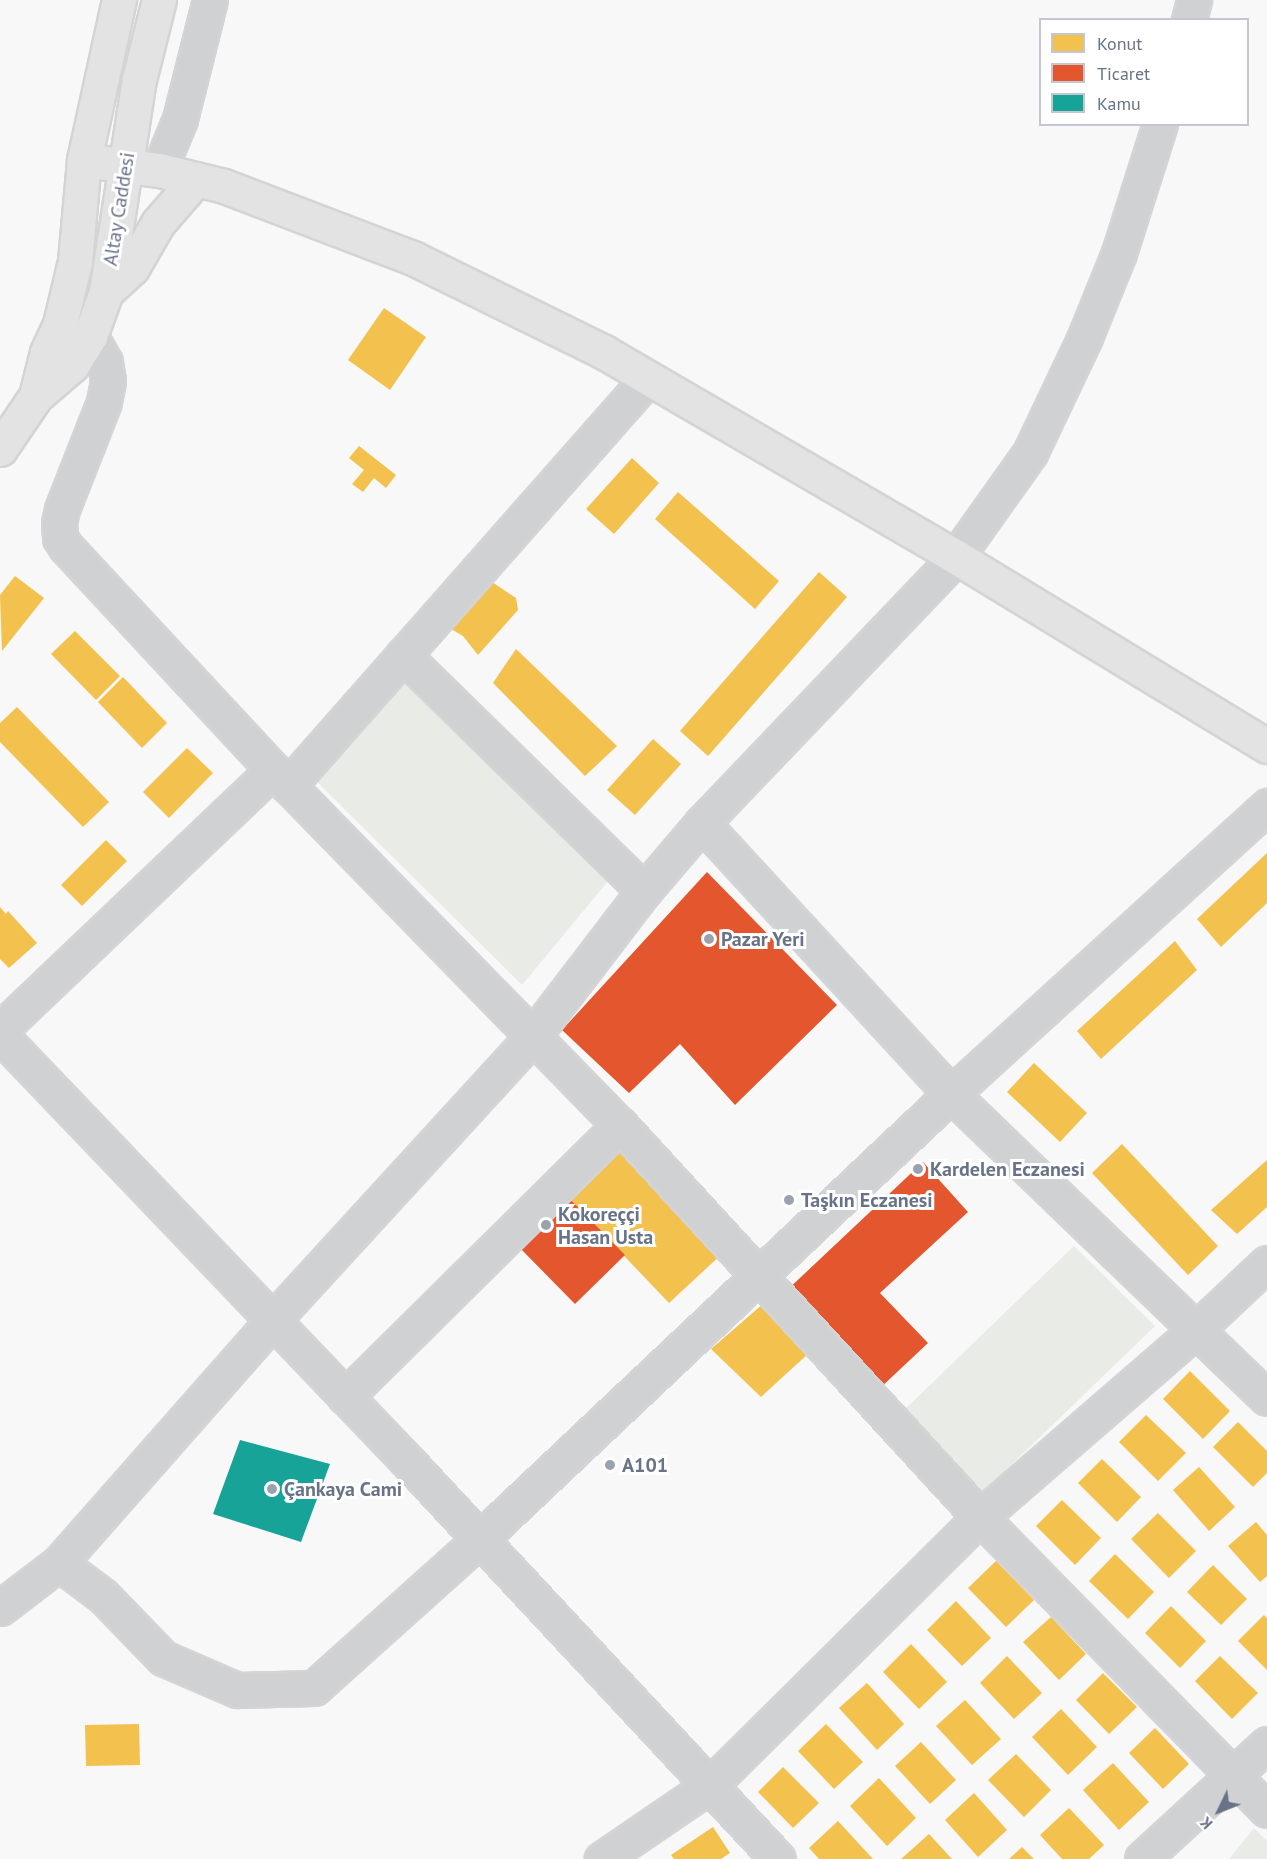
<!DOCTYPE html>
<meta charset="utf-8">
<style>
body{margin:0}
#map{position:relative;width:1267px;height:1859px;overflow:hidden;background:#f8f8f8;font-family:"PT Sans",sans-serif}
div>[style]{position:absolute}
[style*='--x']{left:calc(var(--x)*1px);top:calc(var(--y)*1px);width:calc(var(--w)*1px);rotate:calc(var(--a)*1deg)}
.green>*{inset:0;background:#e8ebe6}
.homes>*{inset:0;background:#f2c14e}
.shops>*{inset:0;background:#e4572e}
.public>*{inset:0;background:#17a398}
.roads{filter:drop-shadow(2px 0 #d4d4d6) drop-shadow(-2px 0 #d4d4d6) drop-shadow(0 2px #d4d4d6) drop-shadow(0 -2px #d4d4d6)}
.minor>*{height:33px;margin:-16.5px;padding:0 16.5px;transform-origin:16.5px;border-radius:16.5px;background:#d0d1d3}
.major>*{height:33px;margin:-16.5px;padding:0 16.5px;transform-origin:16.5px;border-radius:16.5px;background:#e3e3e4}
.dots>*{width:16px;height:16px;translate:-50% -50%;box-sizing:border-box;border:3px solid #fff;border-radius:50%}
span{translate:-50% -50%;white-space:nowrap;text-align:center;line-height:1.15;-webkit-text-stroke:6px #fff;paint-order:stroke}
.street-label{font-size:20px;color:#697388}
.poi-label{font-size:20px;color:#697388;font-weight:700}
.left{translate:0 -50%;text-align:left}
.legend{position:absolute;left:1039px;top:18px;width:210px;height:108px;box-sizing:border-box;background:#fff;border:2px solid #c3c7cf;margin:0;padding:8px 10px;list-style:none;font-size:18px;color:#697388}
.legend li{display:flex;align-items:center;gap:12px;height:30px}
.legend b{width:30px;border:2px solid #c3c7cf}
.north{position:absolute;left:1189px;top:1781px;width:60px;height:60px;-webkit-text-stroke:4px #fff;paint-order:stroke;rotate:227deg;font-size:16px;font-weight:700;line-height:24px;text-align:center;color:#697388}
.north::after{content:'';display:block;margin:auto;width:21px;height:27px;background:#697388;clip-path:polygon(50% 0,100% 100%,50% 72%,0 100%)}
</style>
<div id="map">
<div class="green">
<div style="clip-path:polygon(395px 674px,609px 880px,522px 985px,304px 769px)"></div>
<div style="clip-path:polygon(1074px 1246px,1155px 1326px,977px 1498px,900px 1414px)"></div>
<div style="clip-path:polygon(1254px 1828px,1267px 1841px,1267px 1859px,1229px 1859px)"></div>
</div>
<div class="homes">
<div style="clip-path:polygon(384px 308px,426px 337px,390px 390px,348px 360px)"></div>
<div style="clip-path:polygon(359px 446px,396px 475px,386px 488px,374px 478px,363px 492px,352px 484px,364px 470px,349px 458px)"></div>
<div style="clip-path:polygon(632px 458px,659px 483px,614px 534px,586px 509px)"></div>
<div style="clip-path:polygon(678px 492px,779px 581px,755px 609px,655px 519px)"></div>
<div style="clip-path:polygon(819px 572px,847px 597px,708px 756px,680px 731px)"></div>
<div style="clip-path:polygon(15px 576px,44px 598px,2px 651px,0 595px)"></div>
<div style="clip-path:polygon(492px 582px,516px 598px,518px 610px,478px 655px,463px 636px,451px 629px)"></div>
<div style="clip-path:polygon(75px 631px,120px 676px,96px 700px,51px 654px)"></div>
<div style="clip-path:polygon(516px 649px,617px 746px,585px 776px,493px 683px)"></div>
<div style="clip-path:polygon(123px 677px,167px 723px,142px 748px,98px 702px)"></div>
<div style="clip-path:polygon(17px 707px,109px 802px,83px 827px,0 742px,0 723px)"></div>
<div style="clip-path:polygon(653px 739px,681px 764px,635px 815px,607px 790px)"></div>
<div style="clip-path:polygon(187px 748px,213px 773px,169px 818px,143px 792px)"></div>
<div style="clip-path:polygon(106px 840px,127px 861px,82px 906px,61px 885px)"></div>
<div style="clip-path:polygon(1267px 853px,1267px 903px,1221px 947px,1197px 919px)"></div>
<div style="clip-path:polygon(0 907px,6px 914px,8px 911px,37px 943px,9px 968px,0 959px)"></div>
<div style="clip-path:polygon(1175px 941px,1197px 970px,1101px 1059px,1077px 1031px)"></div>
<div style="clip-path:polygon(1034px 1063px,1087px 1113px,1060px 1142px,1007px 1092px)"></div>
<div style="clip-path:polygon(623px 1142px,724px 1252px,669px 1303px,567px 1196px)"></div>
<div style="clip-path:polygon(1122px 1144px,1218px 1246px,1188px 1275px,1092px 1173px)"></div>
<div style="clip-path:polygon(1267px 1160px,1267px 1207px,1237px 1234px,1211px 1210px)"></div>
<div style="clip-path:polygon(764px 1303px,809px 1353px,761px 1397px,711px 1349px)"></div>
<div style="clip-path:polygon(1190px 1371px,1230px 1411px,1203px 1439px,1163px 1399px)"></div>
<div style="clip-path:polygon(1146px 1415px,1186px 1453px,1158px 1481px,1119px 1442px)"></div>
<div style="clip-path:polygon(1238px 1422px,1267px 1451px,1267px 1473px,1253px 1487px,1213px 1447px)"></div>
<div style="clip-path:polygon(1102px 1459px,1141px 1497px,1117px 1522px,1078px 1483px)"></div>
<div style="clip-path:polygon(1199px 1467px,1235px 1507px,1209px 1531px,1173px 1490px)"></div>
<div style="clip-path:polygon(1062px 1500px,1101px 1538px,1075px 1565px,1036px 1526px)"></div>
<div style="clip-path:polygon(1158px 1513px,1196px 1551px,1169px 1578px,1131px 1539px)"></div>
<div style="clip-path:polygon(1256px 1522px,1267px 1535px,1267px 1576px,1260px 1582px,1228px 1546px)"></div>
<div style="clip-path:polygon(1115px 1554px,1154px 1592px,1128px 1619px,1089px 1581px)"></div>
<div style="clip-path:polygon(996px 1561px,1034px 1600px,1006px 1627px,968px 1588px)"></div>
<div style="clip-path:polygon(1213px 1565px,1247px 1599px,1221px 1625px,1187px 1592px)"></div>
<div style="clip-path:polygon(956px 1601px,991px 1638px,962px 1666px,927px 1630px)"></div>
<div style="clip-path:polygon(1171px 1606px,1206px 1641px,1180px 1668px,1145px 1633px)"></div>
<div style="clip-path:polygon(1264px 1615px,1267px 1618px,1267px 1670px,1238px 1641px)"></div>
<div style="clip-path:polygon(1051px 1617px,1086px 1654px,1059px 1680px,1023px 1642px)"></div>
<div style="clip-path:polygon(911px 1644px,947px 1682px,919px 1709px,883px 1672px)"></div>
<div style="clip-path:polygon(1007px 1656px,1042px 1693px,1014px 1719px,980px 1683px)"></div>
<div style="clip-path:polygon(1220px 1656px,1258px 1693px,1232px 1719px,1195px 1681px)"></div>
<div style="clip-path:polygon(1103px 1673px,1137px 1707px,1109px 1734px,1076px 1700px)"></div>
<div style="clip-path:polygon(867px 1683px,904px 1724px,877px 1750px,839px 1708px)"></div>
<div style="clip-path:polygon(965px 1700px,1001px 1739px,972px 1765px,936px 1726px)"></div>
<div style="clip-path:polygon(1061px 1709px,1097px 1747px,1068px 1775px,1032px 1737px)"></div>
<div style="clip-path:polygon(139px 1724px,140px 1765px,86px 1766px,85px 1725px)"></div>
<div style="clip-path:polygon(826px 1724px,863px 1762px,834px 1789px,798px 1751px)"></div>
<div style="clip-path:polygon(1155px 1728px,1189px 1764px,1163px 1789px,1129px 1753px)"></div>
<div style="clip-path:polygon(921px 1742px,956px 1780px,930px 1804px,895px 1766px)"></div>
<div style="clip-path:polygon(1016px 1754px,1051px 1790px,1024px 1817px,988px 1780px)"></div>
<div style="clip-path:polygon(1113px 1763px,1149px 1802px,1119px 1830px,1083px 1790px)"></div>
<div style="clip-path:polygon(783px 1767px,819px 1803px,793px 1828px,758px 1792px)"></div>
<div style="clip-path:polygon(879px 1778px,916px 1818px,887px 1846px,850px 1806px)"></div>
<div style="clip-path:polygon(974px 1793px,1007px 1830px,978px 1857px,945px 1820px)"></div>
<div style="clip-path:polygon(1069px 1808px,1104px 1845px,1089px 1859px,1062px 1859px,1040px 1835px)"></div>
<div style="clip-path:polygon(838px 1821px,873px 1859px,819px 1859px,809px 1848px)"></div>
<div style="clip-path:polygon(713px 1827px,730px 1853px,721px 1859px,674px 1859px,671px 1855px)"></div>
<div style="clip-path:polygon(929px 1834px,952px 1859px,901px 1859px)"></div>
<div style="clip-path:polygon(1022px 1847px,1034px 1859px,1009px 1859px)"></div>
</div>
<div class="shops">
<div style="clip-path:polygon(707px 872px,837px 1005px,735px 1105px,680px 1044px,629px 1093px,562px 1030px)"></div>
<div style="clip-path:polygon(923px 1162px,968px 1212px,880px 1293px,928px 1343px,878px 1390px,784px 1293px)"></div>
<div style="clip-path:polygon(567px 1196px,625px 1255px,575px 1304px,517px 1245px)"></div>
</div>
<div class="public">
<div style="clip-path:polygon(240px 1440px,330px 1464px,301px 1542px,213px 1514px)"></div>
</div>
<div class="roads">
<div class="minor">
<div style="--x:1189;--y:20;--w:21;--a:-76"></div>
<div style="--x:159;--y:170;--w:55;--a:-67.6"></div>
<div style="--x:180;--y:119;--w:123;--a:-75.9"></div>
<div style="--x:90;--y:336;--w:30;--a:60"></div>
<div style="--x:105;--y:362;--w:19;--a:81"></div>
<div style="--x:108;--y:381;--w:21;--a:101"></div>
<div style="--x:104;--y:402;--w:115;--a:111.4"></div>
<div style="--x:62;--y:509;--w:14;--a:102"></div>
<div style="--x:59;--y:523;--w:15;--a:86"></div>
<div style="--x:60;--y:538;--w:11;--a:56"></div>
<div style="--x:66;--y:547;--w:304;--a:47.1"></div>
<div style="--x:273;--y:770;--w:496;--a:45.7"></div>
<div style="--x:620;--y:1125;--w:532;--a:47.44"></div>
<div style="--x:980;--y:1517;--w:410;--a:45.6"></div>
<div style="--x:403;--y:655;--w:337;--a:44.4"></div>
<div style="--x:288;--y:786;--w:544;--a:-48.58"></div>
<div style="--x:702;--y:823;--w:368;--a:-46.3"></div>
<div style="--x:956;--y:557;--w:128;--a:-54.6"></div>
<div style="--x:1030;--y:453;--w:128;--a:-64.6"></div>
<div style="--x:1085;--y:337;--w:91;--a:-68"></div>
<div style="--x:1119;--y:253;--w:135;--a:-72.4"></div>
<div style="--x:0;--y:1030;--w:377;--a:-43.6"></div>
<div style="--x:0;--y:1035;--w:595;--a:46.29"></div>
<div style="--x:411;--y:1465;--w:538;--a:47.03"></div>
<div style="--x:1267;--y:1263;--w:98;--a:136.7"></div>
<div style="--x:1196;--y:1330;--w:98;--a:43.8"></div>
<div style="--x:345;--y:1397;--w:387;--a:-44.7"></div>
<div style="--x:59;--y:1563;--w:55;--a:36.9"></div>
<div style="--x:103;--y:1596;--w:86;--a:45.9"></div>
<div style="--x:163;--y:1658;--w:81;--a:23.4"></div>
<div style="--x:237;--y:1690;--w:77;--a:-1.5"></div>
<div style="--x:314;--y:1688;--w:223;--a:-41.9"></div>
<div style="--x:480;--y:1539;--w:648;--a:-43.37"></div>
<div style="--x:951;--y:1094;--w:428;--a:-42.3"></div>
<div style="--x:0;--y:1608;--w:74;--a:-37.3"></div>
<div style="--x:59;--y:1563;--w:322;--a:-48.6"></div>
<div style="--x:272;--y:1321;--w:386;--a:-47.5"></div>
<div style="--x:533;--y:1036;--w:183;--a:-52.6"></div>
<div style="--x:644;--y:891;--w:89;--a:-49.5"></div>
<div style="--x:702;--y:823;--w:368;--a:47.4"></div>
<div style="--x:951;--y:1094;--w:340;--a:43.9"></div>
<div style="--x:1196;--y:1330;--w:286;--a:139.1"></div>
<div style="--x:980;--y:1517;--w:382;--a:135.2"></div>
<div style="--x:709;--y:1786;--w:130;--a:145.7"></div>
<div style="--x:1142;--y:1859;--w:170;--a:-42.6"></div>
</div>
<div class="major">
<div style="--x:84;--y:160;--w:76;--a:7.6"></div>
<div style="--x:159;--y:170;--w:67;--a:13.8"></div>
<div style="--x:224;--y:186;--w:202;--a:20.9"></div>
<div style="--x:413;--y:258;--w:213;--a:26.2"></div>
<div style="--x:604;--y:352;--w:407;--a:30.2"></div>
<div style="--x:956;--y:557;--w:364;--a:31.3"></div>
<div style="--x:106;--y:292;--w:35;--a:-43"></div>
<div style="--x:132;--y:268;--w:52;--a:-60"></div>
<div style="--x:158;--y:223;--w:58;--a:-49.2"></div>
<div style="--x:36;--y:396;--w:45;--a:-76"></div>
<div style="--x:47;--y:352;--w:31;--a:-65"></div>
<div style="--x:60;--y:324;--w:65;--a:-76.6"></div>
<div style="--x:75;--y:261;--w:101;--a:-84.9"></div>
<div style="--x:84;--y:160;--w:164;--a:-77.7"></div>
<div style="--x:0;--y:449;--w:64;--a:-55.8"></div>
<div style="--x:36;--y:396;--w:48;--a:-40.7"></div>
<div style="--x:72;--y:365;--w:34;--a:-58"></div>
<div style="--x:90;--y:336;--w:47;--a:-70"></div>
<div style="--x:106;--y:292;--w:215;--a:-81.2"></div>
<div style="--x:139;--y:80;--w:82;--a:-76"></div>
</div>
</div>
<div class="dots">
<div style="left:709px;top:939px;background:#9ba2af"></div>
<div style="left:918px;top:1169px;background:#9ba2af"></div>
<div style="left:789px;top:1200px;background:#9ba2af"></div>
<div style="left:546px;top:1225px;background:#9ba2af"></div>
<div style="left:610px;top:1465px;background:#9ba2af"></div>
<div style="left:272px;top:1489px;background:#9ba2af"></div>
</div>
<div class="street-label">
<span style="left:119px;top:209px;rotate:-81deg">Altay Caddesi</span>
</div>
<div class="poi-label">
<span class="left" style="left:721px;top:939px">Pazar Yeri</span>
<span class="left" style="left:930px;top:1169px">Kardelen Eczanesi</span>
<span class="left" style="left:801px;top:1200px">Taşkın Eczanesi</span>
<span class="left" style="left:558px;top:1226px">Kokoreççi<br>Hasan Usta</span>
<span class="left" style="left:622px;top:1465px">A101</span>
<span class="left" style="left:284px;top:1489px">Çankaya Cami</span>
</div>
<ul class="legend">
<li><b style="height:16px;background:#f2c14e"></b>Konut</li>
<li><b style="height:16px;background:#e4572e"></b>Ticaret</li>
<li><b style="height:16px;background:#17a398"></b>Kamu</li>
</ul>
<div class="north">K</div>
</div>
